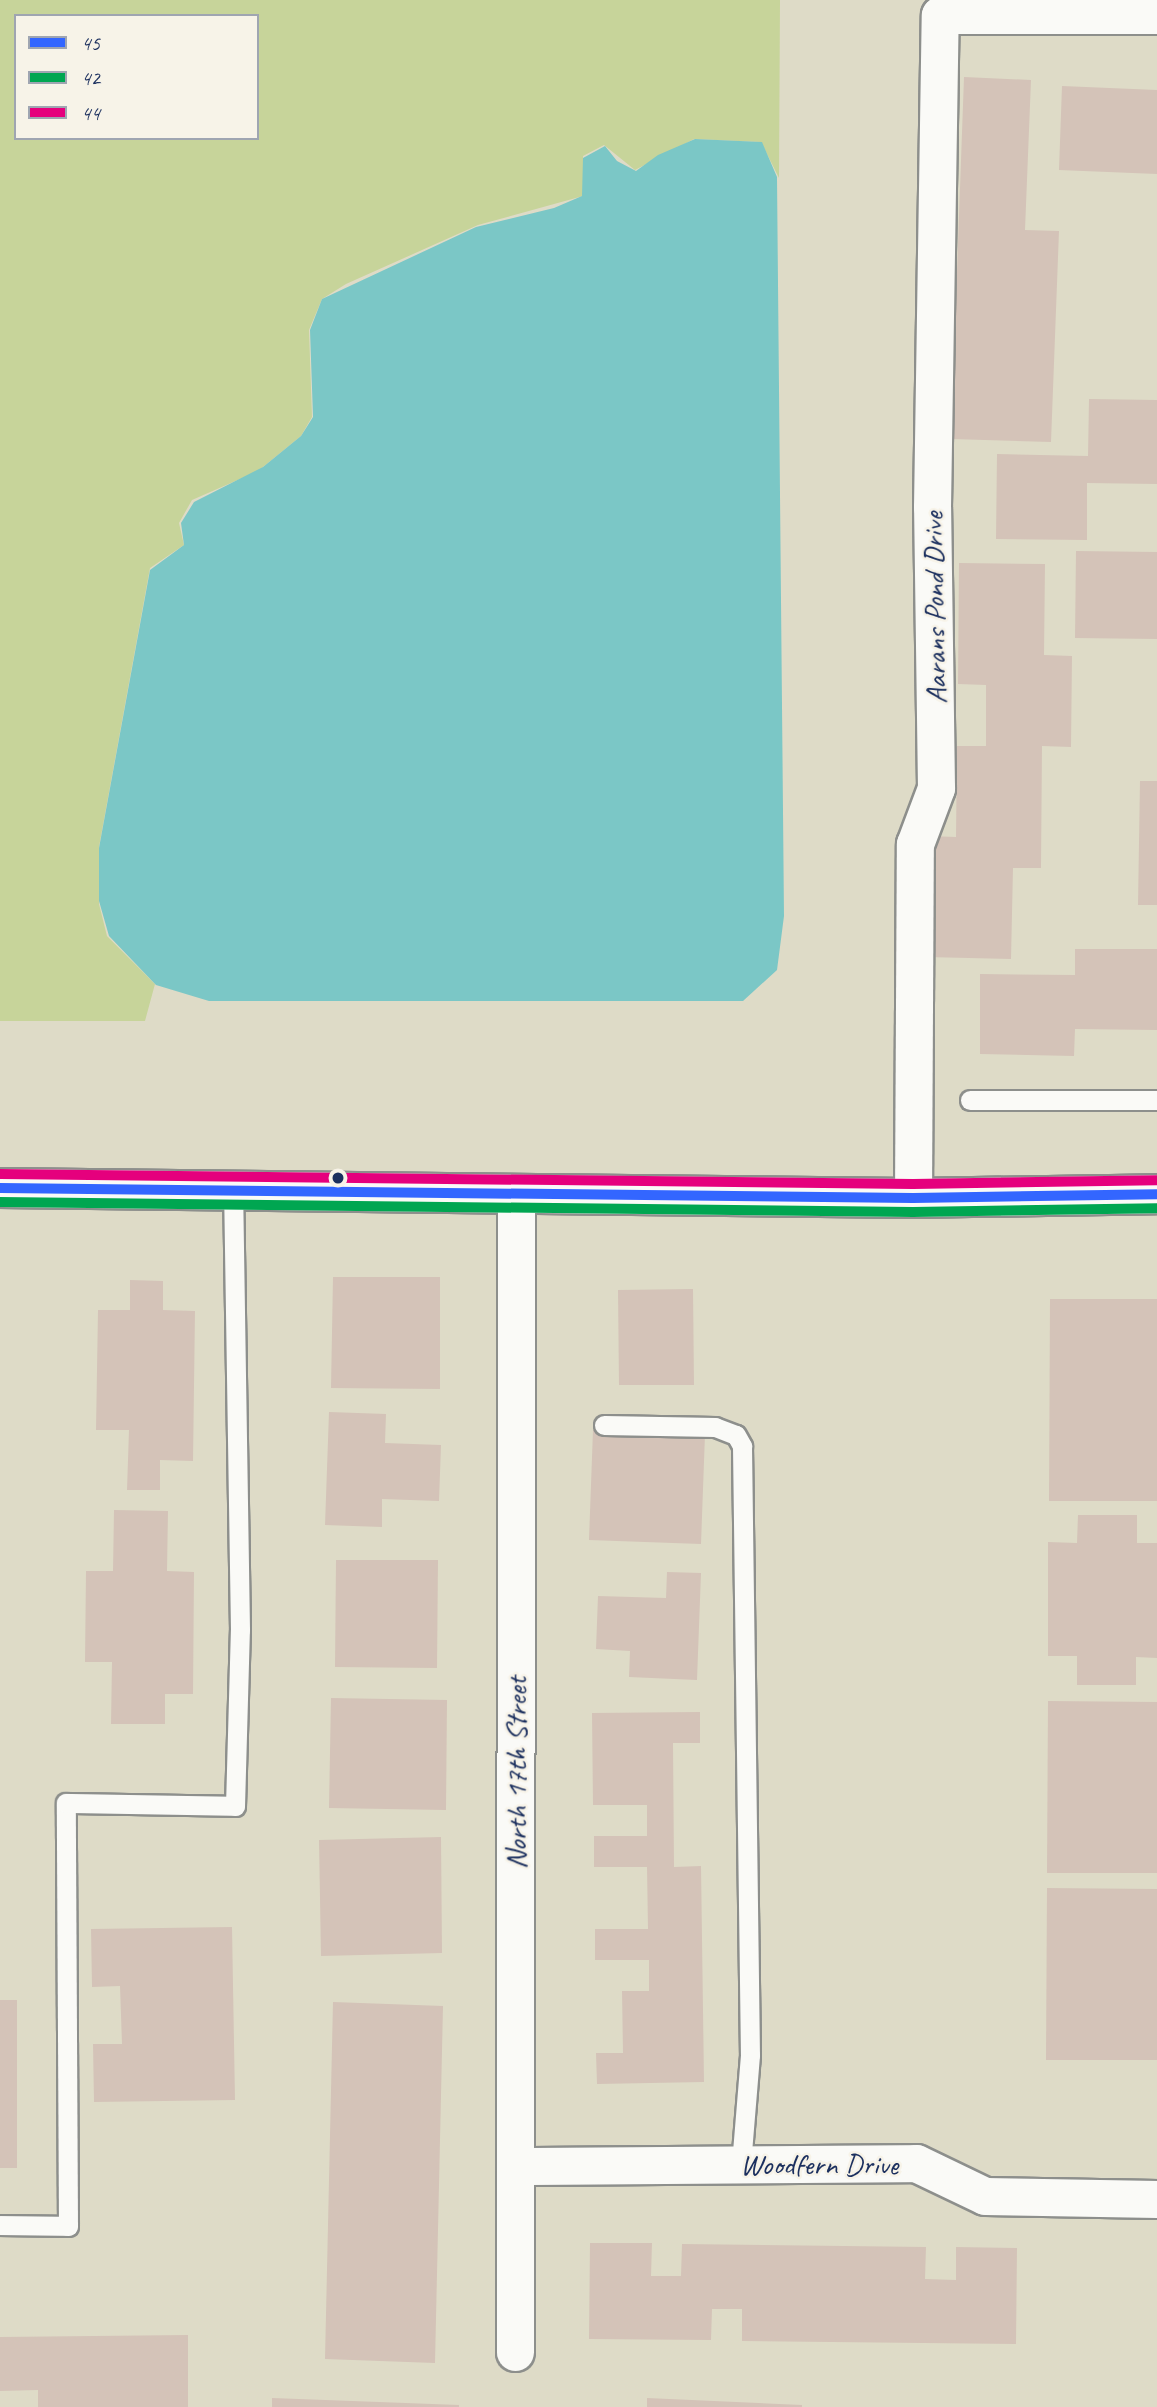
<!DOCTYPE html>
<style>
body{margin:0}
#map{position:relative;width:1157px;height:2407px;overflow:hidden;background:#dedbc7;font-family:Caveat,sans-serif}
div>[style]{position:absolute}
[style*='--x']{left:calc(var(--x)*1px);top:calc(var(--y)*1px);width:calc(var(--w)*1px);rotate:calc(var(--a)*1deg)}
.green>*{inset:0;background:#c7d49a}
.water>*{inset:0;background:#7bc7c6}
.building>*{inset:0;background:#d4c3b8}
.roads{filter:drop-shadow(2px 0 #8d8f8c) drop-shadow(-2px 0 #8d8f8c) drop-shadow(0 2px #8d8f8c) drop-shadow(0 -2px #8d8f8c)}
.lane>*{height:19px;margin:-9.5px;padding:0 9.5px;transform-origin:9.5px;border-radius:9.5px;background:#fafaf7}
.street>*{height:37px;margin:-18.5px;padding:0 18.5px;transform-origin:18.5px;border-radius:18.5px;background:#fafaf7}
.secondary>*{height:38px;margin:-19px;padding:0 19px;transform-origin:19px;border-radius:19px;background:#fafaf7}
.bus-1>*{height:10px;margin:-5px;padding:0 5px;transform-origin:5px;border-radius:5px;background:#36f}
.bus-2>*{height:10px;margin:-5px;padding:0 5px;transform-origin:5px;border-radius:5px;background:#00a651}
.bus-3>*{height:10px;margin:-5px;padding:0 5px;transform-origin:5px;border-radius:5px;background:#e5007d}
.dots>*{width:19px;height:19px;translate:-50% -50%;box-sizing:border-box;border:4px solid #f7f3e8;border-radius:50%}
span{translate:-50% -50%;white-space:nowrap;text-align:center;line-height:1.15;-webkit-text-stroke:5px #f7f3e8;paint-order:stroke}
.street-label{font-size:30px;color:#1b2f5e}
.legend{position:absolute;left:14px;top:14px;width:245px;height:126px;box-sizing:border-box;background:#f7f3e8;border:2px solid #9fa5b1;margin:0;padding:9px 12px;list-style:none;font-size:21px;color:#1b2f5e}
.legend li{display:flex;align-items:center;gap:14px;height:35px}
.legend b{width:35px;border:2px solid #9fa5b1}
</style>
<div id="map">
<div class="green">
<div style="clip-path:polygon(evenodd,0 0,780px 0,779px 178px,761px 142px,694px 139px,635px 170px,604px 145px,583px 156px,583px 196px,478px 225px,346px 284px,322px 299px,309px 330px,312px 417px,301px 436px,258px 471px,192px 500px,179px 523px,184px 545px,150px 568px,99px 847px,99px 904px,107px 936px,155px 984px,145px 1021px,0 1021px,0 0,16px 16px,257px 16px,257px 138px,16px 138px,16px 16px)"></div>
</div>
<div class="water">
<div style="clip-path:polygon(695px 139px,762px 142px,777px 177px,784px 916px,777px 970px,743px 1001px,209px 1001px,156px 985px,109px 936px,99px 901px,99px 848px,150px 570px,184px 545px,181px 523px,194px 502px,263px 467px,301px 436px,313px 417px,310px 330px,322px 299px,476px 227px,554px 208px,582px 196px,583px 158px,605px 146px,617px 161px,636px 171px,658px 155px)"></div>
</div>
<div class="building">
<div style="clip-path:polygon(964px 77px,1031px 80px,1025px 230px,1059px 231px,1051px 442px,951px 439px)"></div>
<div style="clip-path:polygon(1062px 86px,1157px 90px,1157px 174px,1059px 170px)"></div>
<div style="clip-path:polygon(1089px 399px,1157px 400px,1157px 484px,1087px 483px,1087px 540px,996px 539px,997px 454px,1088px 456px)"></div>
<div style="clip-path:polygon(1076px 551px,1157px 552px,1157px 639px,1075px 638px)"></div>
<div style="clip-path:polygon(959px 563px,1045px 564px,1044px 655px,1072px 656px,1071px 747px,1042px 746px,1041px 868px,1013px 868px,1011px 959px,926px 957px,928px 836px,956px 837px,957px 746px,986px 746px,986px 685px,958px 684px)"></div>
<div style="clip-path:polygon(1140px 781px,1157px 781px,1157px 905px,1138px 905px)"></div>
<div style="clip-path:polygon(1075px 949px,1157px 949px,1157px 1030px,1075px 1029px,1074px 1056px,980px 1054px,980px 974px,1075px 975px)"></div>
<div style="clip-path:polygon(333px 1277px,440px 1277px,440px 1389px,331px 1388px)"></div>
<div style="clip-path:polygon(130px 1280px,163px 1281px,163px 1310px,195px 1311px,193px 1461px,160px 1460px,160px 1490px,127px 1490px,129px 1430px,96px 1430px,98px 1310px,130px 1310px)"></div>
<div style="clip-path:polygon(693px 1289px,694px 1385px,619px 1385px,618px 1290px)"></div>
<div style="clip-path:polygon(1050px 1299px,1157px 1299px,1157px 1501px,1049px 1501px)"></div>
<div style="clip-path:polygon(329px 1412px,386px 1414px,385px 1443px,441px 1445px,439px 1501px,382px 1499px,382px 1527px,325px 1525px)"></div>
<div style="clip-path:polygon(593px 1430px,705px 1434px,701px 1544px,589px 1540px)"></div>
<div style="clip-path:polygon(114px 1510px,168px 1511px,167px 1571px,194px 1572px,193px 1694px,165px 1694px,165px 1724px,111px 1724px,112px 1662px,85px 1662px,86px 1571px,113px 1571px)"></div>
<div style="clip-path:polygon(1078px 1515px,1137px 1515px,1137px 1543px,1157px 1543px,1157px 1658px,1136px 1657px,1136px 1685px,1077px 1685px,1077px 1656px,1048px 1656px,1048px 1542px,1077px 1543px)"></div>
<div style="clip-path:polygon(336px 1560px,438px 1560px,437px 1668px,335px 1667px)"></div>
<div style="clip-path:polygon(667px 1572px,701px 1573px,697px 1680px,629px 1677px,630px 1651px,596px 1649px,598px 1596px,666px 1598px)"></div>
<div style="clip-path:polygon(331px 1698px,447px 1700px,446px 1810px,329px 1808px)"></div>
<div style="clip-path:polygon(1048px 1701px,1157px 1702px,1157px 1873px,1047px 1873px)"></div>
<div style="clip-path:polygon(700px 1712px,700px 1743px,673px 1743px,674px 1867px,701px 1866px,704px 2082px,597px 2084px,596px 2053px,623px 2053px,622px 1991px,649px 1991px,649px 1960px,595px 1960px,595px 1929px,648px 1929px,647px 1867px,594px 1867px,594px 1836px,647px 1836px,647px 1805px,593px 1805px,592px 1713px)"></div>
<div style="clip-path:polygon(441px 1837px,442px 1953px,321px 1956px,319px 1840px)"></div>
<div style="clip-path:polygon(1047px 1888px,1157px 1889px,1157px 2060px,1046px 2060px)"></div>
<div style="clip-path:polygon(232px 1927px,235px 2100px,94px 2102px,93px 2044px,122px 2044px,120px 1986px,92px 1987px,91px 1929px)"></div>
<div style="clip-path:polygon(0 2000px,17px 2000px,17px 2168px,0 2168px)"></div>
<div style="clip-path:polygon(333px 2002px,443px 2006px,435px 2363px,325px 2359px)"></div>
<div style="clip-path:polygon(590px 2243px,652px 2243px,651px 2276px,681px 2276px,682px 2244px,926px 2247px,925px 2279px,956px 2280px,956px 2247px,1017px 2248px,1016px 2344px,742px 2341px,742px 2309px,712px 2309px,711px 2340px,589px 2339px)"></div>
<div style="clip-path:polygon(188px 2335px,188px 2407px,38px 2407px,38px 2390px,0 2391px,0 2337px)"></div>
<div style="clip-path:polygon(272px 2398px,459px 2405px,459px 2407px,272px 2407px)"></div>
<div style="clip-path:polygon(647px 2398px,802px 2405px,802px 2407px,647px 2407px)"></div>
</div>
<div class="roads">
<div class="lane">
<div style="--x:970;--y:1100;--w:187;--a:0"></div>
<div style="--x:604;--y:1425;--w:111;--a:1"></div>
<div style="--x:715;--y:1427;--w:22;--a:21"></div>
<div style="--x:736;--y:1435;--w:13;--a:61"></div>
<div style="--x:742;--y:1446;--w:609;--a:89.25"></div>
<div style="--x:750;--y:2055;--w:109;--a:94.7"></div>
<div style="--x:0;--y:2225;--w:68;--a:0.8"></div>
<div style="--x:68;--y:2226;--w:423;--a:-90.3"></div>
<div style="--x:66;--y:1803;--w:169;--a:1"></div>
<div style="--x:235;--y:1806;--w:176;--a:-88.4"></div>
<div style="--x:240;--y:1630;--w:439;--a:-90.9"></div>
</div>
<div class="street">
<div style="--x:913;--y:1198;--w:354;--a:-89.7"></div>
<div style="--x:915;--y:844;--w:60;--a:-69.4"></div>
<div style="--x:936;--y:788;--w:281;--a:-90.8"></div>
<div style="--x:932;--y:507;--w:492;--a:-89.1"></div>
<div style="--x:940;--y:15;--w:217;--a:0"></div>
<div style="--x:516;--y:2166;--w:400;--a:-0.4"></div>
<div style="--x:916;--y:2163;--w:76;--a:25.6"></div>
<div style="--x:985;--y:2196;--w:172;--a:1"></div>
<div style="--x:515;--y:2352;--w:1157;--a:-89.95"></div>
</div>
<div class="secondary">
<div style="--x:0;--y:1188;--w:913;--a:0.63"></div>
<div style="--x:913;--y:1198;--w:244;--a:-0.9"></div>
</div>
</div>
<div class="bus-1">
<div style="--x:0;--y:1188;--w:913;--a:0.63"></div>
<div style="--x:913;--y:1198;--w:244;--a:-0.9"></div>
</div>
<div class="bus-2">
<div style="--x:0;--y:1202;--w:913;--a:0.63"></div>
<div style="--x:913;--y:1212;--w:244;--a:-0.9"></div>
</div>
<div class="bus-3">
<div style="--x:0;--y:1174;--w:913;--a:0.63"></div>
<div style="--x:913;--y:1184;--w:244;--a:-0.9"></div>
</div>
<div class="dots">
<div style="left:338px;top:1178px;background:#1b2f5e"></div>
</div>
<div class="street-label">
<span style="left:934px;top:608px;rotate:-91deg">Aarans Pond Drive</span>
<span style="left:516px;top:1773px;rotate:-90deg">North 17th Street</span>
<span style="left:819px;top:2164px">Woodfern Drive</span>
</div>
<ul class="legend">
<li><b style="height:9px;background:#36f"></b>45</li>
<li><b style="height:9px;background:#00a651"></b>42</li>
<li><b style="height:9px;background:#e5007d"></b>44</li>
</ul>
</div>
